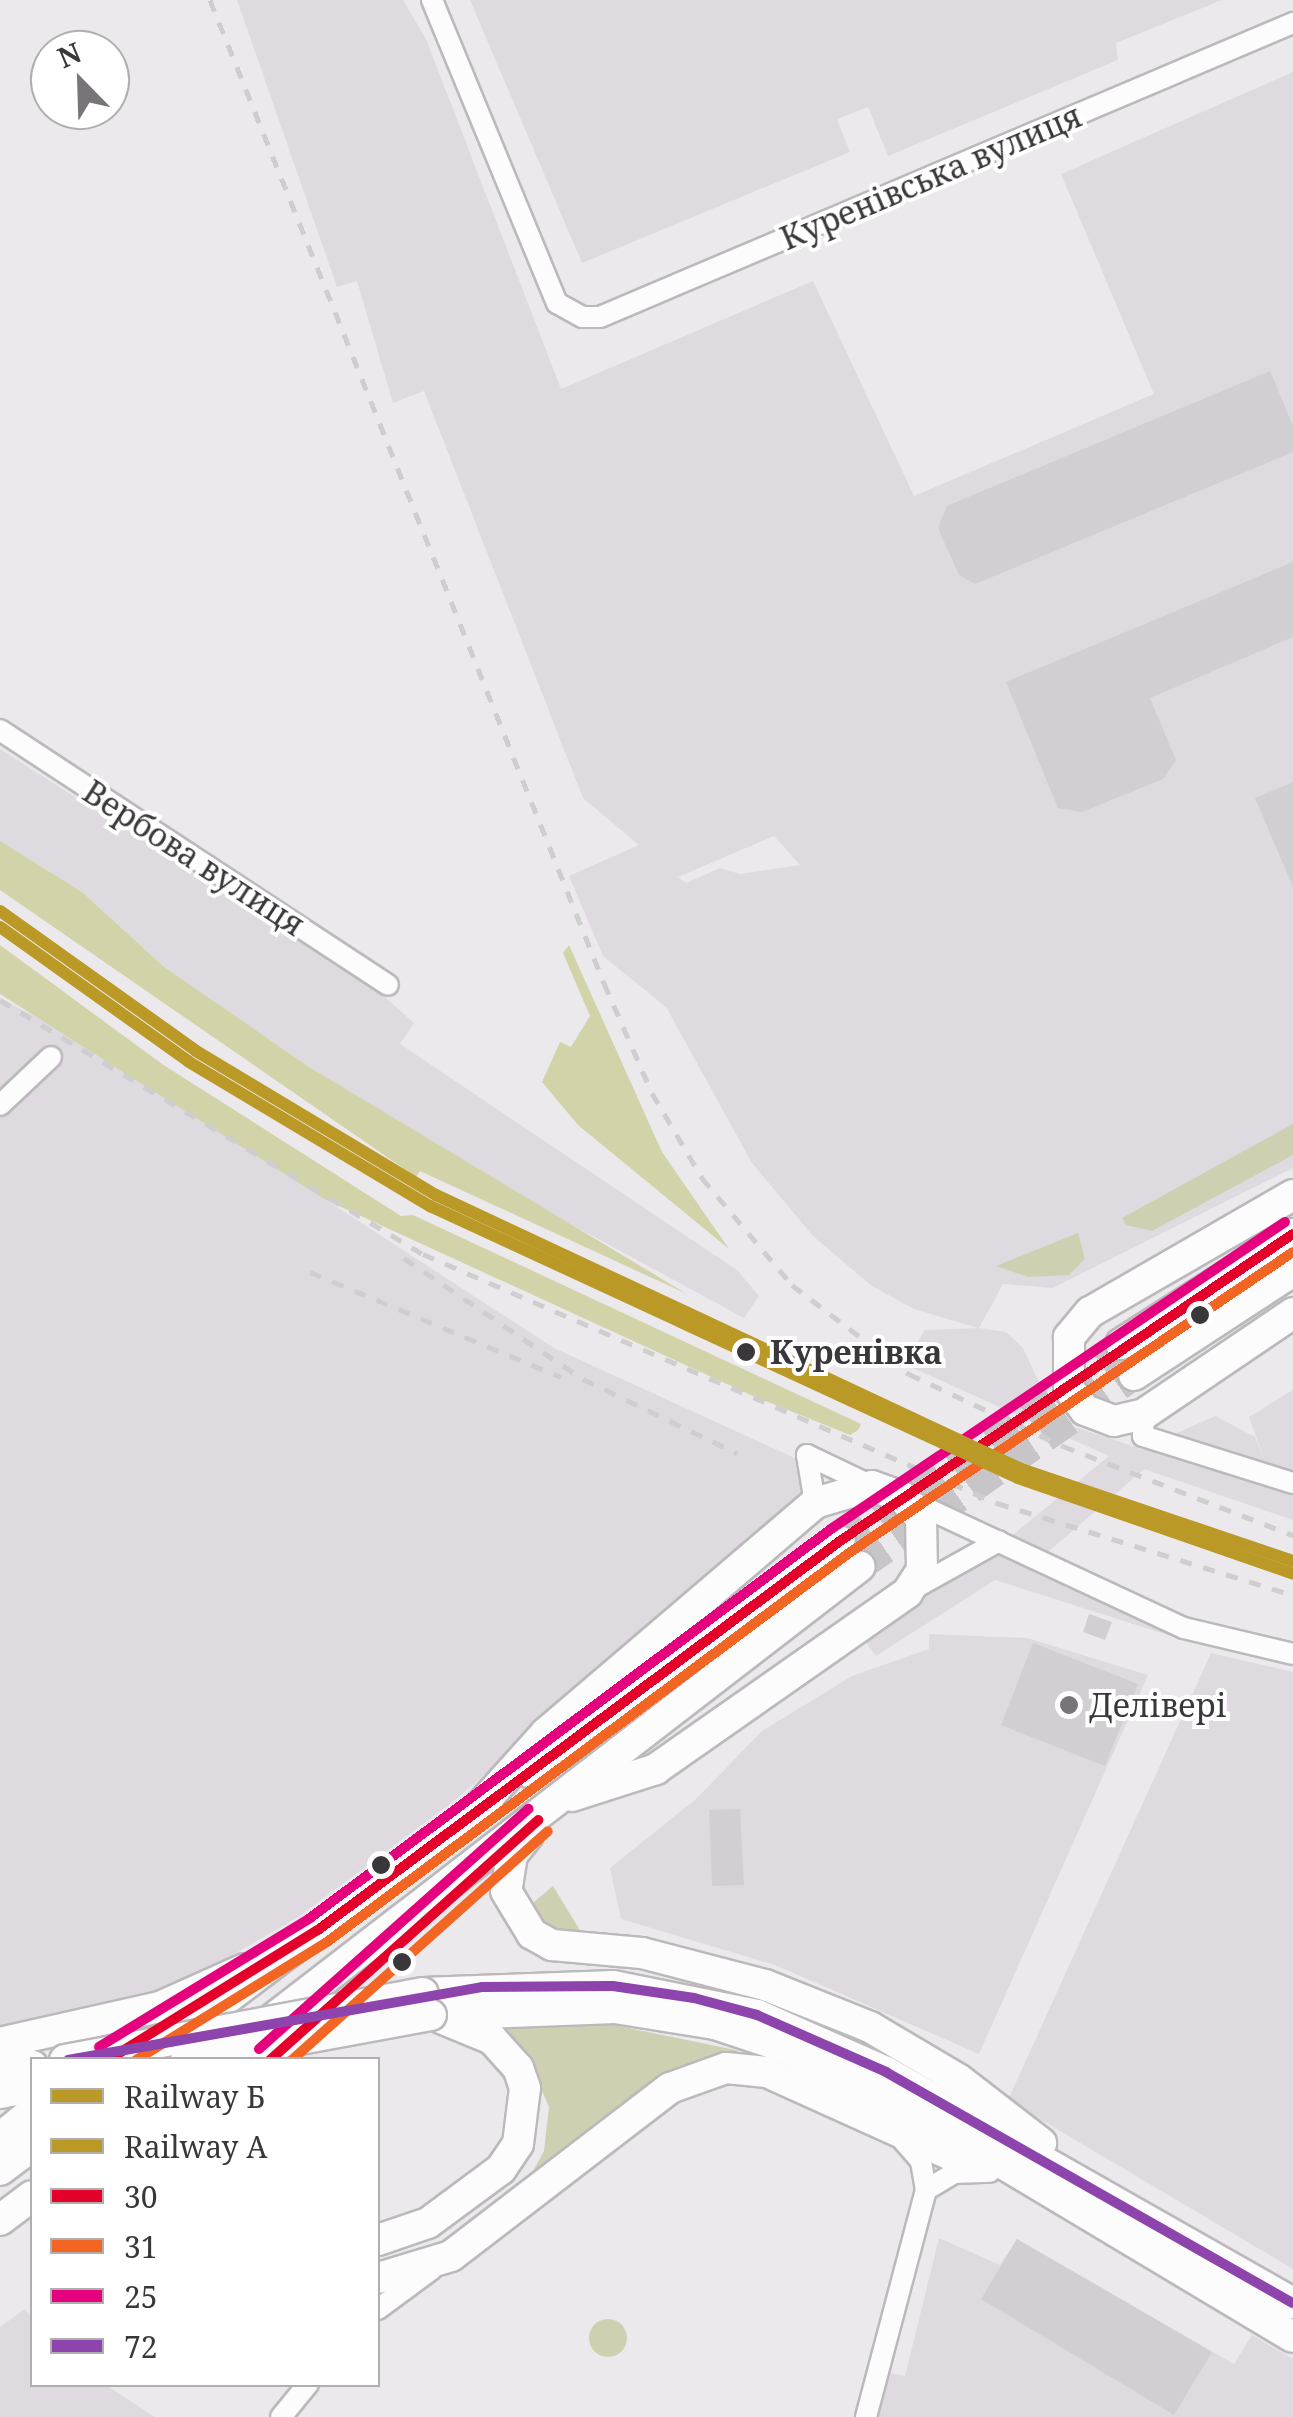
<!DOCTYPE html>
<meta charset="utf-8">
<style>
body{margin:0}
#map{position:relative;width:1293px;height:2417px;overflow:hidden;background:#ece9ed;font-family:"Noto Serif",serif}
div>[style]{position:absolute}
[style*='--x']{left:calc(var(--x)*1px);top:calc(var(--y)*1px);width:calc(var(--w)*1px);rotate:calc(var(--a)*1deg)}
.built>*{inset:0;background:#dfd9e0}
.green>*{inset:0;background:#cfd0b1}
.round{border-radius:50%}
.forest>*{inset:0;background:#d2d3a8}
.building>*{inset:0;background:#d2cfd2}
.primary-tunnel>*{height:30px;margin-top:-15px;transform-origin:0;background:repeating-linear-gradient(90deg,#c8c5c9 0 30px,transparent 0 45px)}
.roads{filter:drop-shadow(2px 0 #bbb9bc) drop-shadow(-2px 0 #bbb9bc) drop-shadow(0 2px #bbb9bc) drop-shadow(0 -2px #bbb9bc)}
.street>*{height:20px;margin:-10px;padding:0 10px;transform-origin:10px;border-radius:10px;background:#fcfcfc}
.primary>*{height:30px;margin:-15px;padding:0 15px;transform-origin:15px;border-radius:15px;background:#fcfcfc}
.rail>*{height:5px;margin-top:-2.5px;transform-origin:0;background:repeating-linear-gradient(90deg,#cecece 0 12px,transparent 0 24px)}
.bridges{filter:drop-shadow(2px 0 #bbb9bc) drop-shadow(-2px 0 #bbb9bc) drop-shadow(0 2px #bbb9bc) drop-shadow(0 -2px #bbb9bc)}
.primary-bridge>*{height:30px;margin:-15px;padding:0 15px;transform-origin:15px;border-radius:15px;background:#fcfcfc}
.bus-1>*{height:10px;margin:-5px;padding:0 5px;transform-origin:5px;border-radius:5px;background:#e4002b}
.bus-2>*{height:10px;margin:-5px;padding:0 5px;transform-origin:5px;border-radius:5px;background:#f26522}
.bus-3>*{height:10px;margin:-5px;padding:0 5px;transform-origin:5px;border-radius:5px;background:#e5007d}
.bus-4>*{height:10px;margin:-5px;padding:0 5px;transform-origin:5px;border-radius:5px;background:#8e44ad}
.rail-1>*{height:12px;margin:-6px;padding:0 6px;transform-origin:6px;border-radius:6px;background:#ba9927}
.rail-2>*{height:12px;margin:-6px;padding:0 6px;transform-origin:6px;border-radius:6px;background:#ba9927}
.dots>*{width:28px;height:28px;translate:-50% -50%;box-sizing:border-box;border:5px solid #fff;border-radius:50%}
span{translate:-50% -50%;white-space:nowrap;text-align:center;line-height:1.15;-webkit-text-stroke:8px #fff;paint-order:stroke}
.street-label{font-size:32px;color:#393739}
.stop-label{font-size:32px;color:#393739;font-weight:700}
.left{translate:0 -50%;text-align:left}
.poi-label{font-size:32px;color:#393739}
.legend{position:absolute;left:30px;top:2057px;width:350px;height:330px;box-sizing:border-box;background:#fff;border:2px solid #b0afb0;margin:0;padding:12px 18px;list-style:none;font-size:30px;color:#393739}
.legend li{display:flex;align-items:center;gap:20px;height:50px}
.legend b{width:50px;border:2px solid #b0afb0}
.north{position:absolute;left:30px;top:30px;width:100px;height:100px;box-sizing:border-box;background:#fff;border:2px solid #b0afb0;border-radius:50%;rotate:337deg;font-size:28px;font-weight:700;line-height:40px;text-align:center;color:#393739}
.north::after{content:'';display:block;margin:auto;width:35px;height:45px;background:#787578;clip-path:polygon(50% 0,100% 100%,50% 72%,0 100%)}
</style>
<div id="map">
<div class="built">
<div style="clip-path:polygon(evenodd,237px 0,403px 0,426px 39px,561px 389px,813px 281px,914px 496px,1154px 394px,1061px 174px,1293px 72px,1293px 1168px,1053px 1288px,1003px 1284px,979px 1328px,1006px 1332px,1023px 1348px,1057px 1421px,1141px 1449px,1215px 1416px,1255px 1437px,1266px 1464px,1249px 1417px,1293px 1390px,1293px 1520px,1144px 1469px,1047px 1553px,1198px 1625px,1190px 1642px,995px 1580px,876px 1656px,861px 1635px,999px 1546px,1109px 1456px,904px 1364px,925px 1330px,978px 1328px,914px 1309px,872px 1286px,813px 1236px,752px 1163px,666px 1007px,603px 956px,569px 876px,639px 845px,583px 798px,424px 391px,393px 403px,357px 281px,337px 287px,237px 0,774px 836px,800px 865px,740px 874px,720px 868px,686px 883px,678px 877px,774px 836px)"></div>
<div style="clip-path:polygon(470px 0,1222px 0,1116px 43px,1118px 60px,888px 156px,868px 107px,837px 119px,850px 152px,582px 263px)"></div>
<div style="clip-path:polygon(0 749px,377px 990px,414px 1023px,400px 1044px,737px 1270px,759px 1296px,744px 1318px,473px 1171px,309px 1067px,163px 966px,82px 892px,0 841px)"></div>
<div style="clip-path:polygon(0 998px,81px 1041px,554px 1348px,799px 1460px,807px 1495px,455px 1800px,298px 1917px,178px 1987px,0 2033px)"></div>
<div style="clip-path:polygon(929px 1634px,1027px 1638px,1148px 1675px,979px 2054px,775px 1965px,621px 1919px,610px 1868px,696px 1799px,762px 1731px,852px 1676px,929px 1649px)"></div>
<div style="clip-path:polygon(1211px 1653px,1293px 1672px,1293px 2269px,1008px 2100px)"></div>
<div style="clip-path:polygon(939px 2238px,1000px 2265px,1017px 2239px,1234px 2364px,1252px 2335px,1293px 2359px,1293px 2417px,873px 2417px,885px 2372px,905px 2376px)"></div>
<div style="clip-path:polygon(25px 2309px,32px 2318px,32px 2384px,106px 2385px,155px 2417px,0 2417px,0 2327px)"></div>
</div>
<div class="green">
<div style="clip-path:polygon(1293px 1124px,1293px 1155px,1152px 1231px,1126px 1225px,1122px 1218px)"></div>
<div style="clip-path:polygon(1078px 1233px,1085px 1259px,1069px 1275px,1028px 1277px,996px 1266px)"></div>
<div style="clip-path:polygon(553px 1886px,581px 1932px,579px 1934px,555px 1931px,528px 1907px)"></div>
<div style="clip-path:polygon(585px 2019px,740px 2051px,688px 2064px,525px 2186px,544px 2151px,549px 2107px,523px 2048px,491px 2022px)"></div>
<div class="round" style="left:589px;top:2319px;width:38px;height:38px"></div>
</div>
<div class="forest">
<div style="clip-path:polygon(0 841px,82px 892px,163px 966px,309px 1067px,687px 1294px,420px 1171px,416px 1177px,0 890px)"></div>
<div style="clip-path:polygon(0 945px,162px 1064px,401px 1216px,413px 1215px,861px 1424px,858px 1430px,850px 1435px,753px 1396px,326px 1200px,0 994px)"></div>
<div style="clip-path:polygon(569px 945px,662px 1152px,729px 1249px,578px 1125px,542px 1082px,560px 1042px,571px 1047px,590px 1016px,563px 953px)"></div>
</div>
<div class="building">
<div style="clip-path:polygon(1270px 371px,1293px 426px,1293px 452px,975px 584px,959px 575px,938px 528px,947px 506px)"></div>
<div style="clip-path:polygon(1293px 562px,1293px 637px,1150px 698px,1176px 760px,1163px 779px,1082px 812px,1058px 808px,1006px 682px)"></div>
<div style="clip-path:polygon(1293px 782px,1293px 887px,1255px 798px)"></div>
<div style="clip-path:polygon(1089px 1614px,1112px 1622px,1105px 1640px,1083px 1632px)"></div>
<div style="clip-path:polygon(1033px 1643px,1138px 1684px,1105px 1766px,1001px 1725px)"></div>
<div style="clip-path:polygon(740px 1809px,744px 1885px,712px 1886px,709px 1810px)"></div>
<div style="clip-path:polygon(1017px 2239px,1212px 2352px,1174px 2415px,981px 2299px)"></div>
</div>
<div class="primary-tunnel">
<div style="--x:840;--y:1541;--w:343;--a:-35"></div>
<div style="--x:860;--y:1566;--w:334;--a:-34.9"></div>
</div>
<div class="roads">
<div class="street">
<div style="--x:432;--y:0;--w:328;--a:67.6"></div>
<div style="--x:557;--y:303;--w:29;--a:29"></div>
<div style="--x:582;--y:317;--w:18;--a:0"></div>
<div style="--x:600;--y:317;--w:753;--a:-22.99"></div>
<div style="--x:0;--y:730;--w:464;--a:33.3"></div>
<div style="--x:0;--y:1105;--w:70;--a:-43.3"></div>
<div style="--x:1144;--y:1414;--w:22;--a:93"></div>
<div style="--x:1143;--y:1436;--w:157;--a:17.4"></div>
<div style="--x:807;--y:1455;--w:72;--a:25.5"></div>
<div style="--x:807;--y:1455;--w:49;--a:80.5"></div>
<div style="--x:909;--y:1500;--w:303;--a:25"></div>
<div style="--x:1184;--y:1628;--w:112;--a:13.4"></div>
<div style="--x:913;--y:1589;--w:98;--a:-29.2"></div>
<div style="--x:926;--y:2190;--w:33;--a:-31"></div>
<div style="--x:954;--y:2173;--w:36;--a:-2"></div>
<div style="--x:378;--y:2309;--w:67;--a:-36.5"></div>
<div style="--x:281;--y:2417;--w:43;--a:-50.7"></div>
<div style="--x:866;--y:2417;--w:235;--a:-75.2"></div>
<div style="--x:926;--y:2190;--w:29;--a:-100"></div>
<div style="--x:921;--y:2161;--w:28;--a:-131"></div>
</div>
<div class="primary">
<div style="--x:1293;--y:1195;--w:234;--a:150"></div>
<div style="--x:1090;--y:1312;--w:33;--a:130"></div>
<div style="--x:1069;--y:1337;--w:52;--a:90"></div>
<div style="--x:1069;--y:1389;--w:26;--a:53"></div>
<div style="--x:1085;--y:1410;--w:31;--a:21"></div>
<div style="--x:1114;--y:1421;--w:31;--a:-13"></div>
<div style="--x:1144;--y:1414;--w:180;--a:-34.1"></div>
<div style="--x:1121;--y:1344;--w:204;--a:-32.6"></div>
<div style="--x:1134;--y:1375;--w:190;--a:-33.2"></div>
<div style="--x:529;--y:1772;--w:387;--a:-36.6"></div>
<div style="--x:473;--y:1814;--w:109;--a:-48"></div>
<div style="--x:546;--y:1733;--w:354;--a:-40.5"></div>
<div style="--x:815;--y:1503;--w:59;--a:-16.6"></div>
<div style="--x:872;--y:1486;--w:32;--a:20"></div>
<div style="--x:902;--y:1497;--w:28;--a:48"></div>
<div style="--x:921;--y:1518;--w:52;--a:88.9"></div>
<div style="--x:922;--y:1570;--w:27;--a:123"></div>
<div style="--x:907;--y:1593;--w:307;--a:145"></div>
<div style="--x:656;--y:1769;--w:88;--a:162.2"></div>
<div style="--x:528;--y:1835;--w:26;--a:129"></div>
<div style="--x:512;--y:1855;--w:36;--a:99"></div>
<div style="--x:506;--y:1891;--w:50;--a:58.8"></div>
<div style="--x:532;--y:1934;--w:23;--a:29"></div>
<div style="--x:552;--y:1945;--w:90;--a:5.1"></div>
<div style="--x:642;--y:1953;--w:127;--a:14.6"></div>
<div style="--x:765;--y:1985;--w:113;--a:21.8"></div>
<div style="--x:870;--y:2027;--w:102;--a:30.6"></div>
<div style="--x:958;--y:2079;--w:105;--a:37.6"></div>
<div style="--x:423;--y:1993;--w:190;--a:-2.1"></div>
<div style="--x:613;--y:1986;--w:147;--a:11.4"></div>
<div style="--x:757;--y:2015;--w:141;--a:23.8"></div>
<div style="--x:886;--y:2072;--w:468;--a:29.6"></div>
<div style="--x:431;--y:2015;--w:184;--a:-2.2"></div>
<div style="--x:615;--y:2008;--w:101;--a:9.1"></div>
<div style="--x:715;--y:2024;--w:73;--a:18.4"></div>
<div style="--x:784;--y:2047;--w:154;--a:26.2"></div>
<div style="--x:922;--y:2115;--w:432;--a:30.9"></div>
<div style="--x:265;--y:2025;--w:751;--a:-37.65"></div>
<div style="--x:169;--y:2042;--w:399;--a:-37"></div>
<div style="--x:0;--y:2043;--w:164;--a:-12.7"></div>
<div style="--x:160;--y:2007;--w:93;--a:-24.1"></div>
<div style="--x:0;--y:2072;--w:33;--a:-11"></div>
<div style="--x:0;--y:2093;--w:33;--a:-11"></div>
<div style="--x:0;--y:2138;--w:41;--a:-39.1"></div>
<div style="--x:0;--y:2170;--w:40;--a:-37"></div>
<div style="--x:0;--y:2220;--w:40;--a:-37"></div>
<div style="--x:378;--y:2240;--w:53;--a:-18.8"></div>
<div style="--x:428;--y:2223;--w:91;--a:-36.5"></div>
<div style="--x:501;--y:2169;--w:30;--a:-56"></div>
<div style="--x:518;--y:2144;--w:56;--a:-82.9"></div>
<div style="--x:525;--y:2088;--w:21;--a:-109"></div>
<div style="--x:518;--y:2068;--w:39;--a:-132"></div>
<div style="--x:492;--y:2039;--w:53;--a:-157.8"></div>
<div style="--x:378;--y:2278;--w:76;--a:-16.8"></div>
<div style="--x:451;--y:2256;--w:276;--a:-37.5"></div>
<div style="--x:670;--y:2088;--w:59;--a:-19.7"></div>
<div style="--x:726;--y:2068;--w:41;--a:5.6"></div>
<div style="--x:767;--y:2072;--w:224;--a:24.3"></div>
</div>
</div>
<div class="rail">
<div style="--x:210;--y:0;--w:1059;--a:68.16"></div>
<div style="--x:604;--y:983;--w:120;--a:66.4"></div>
<div style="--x:652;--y:1093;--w:99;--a:59.5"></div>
<div style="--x:702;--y:1178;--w:140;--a:49.9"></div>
<div style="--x:792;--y:1285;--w:147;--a:37.3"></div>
<div style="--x:909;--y:1374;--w:170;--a:25.1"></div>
<div style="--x:1063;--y:1446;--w:247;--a:21.2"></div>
<div style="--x:0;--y:1000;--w:493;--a:31"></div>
<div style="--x:423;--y:1254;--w:626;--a:23.45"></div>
<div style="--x:997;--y:1503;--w:310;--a:17.3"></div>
<div style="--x:404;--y:1258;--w:216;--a:34.1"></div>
<div style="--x:583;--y:1379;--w:171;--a:25.7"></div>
<div style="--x:310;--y:1272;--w:272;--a:22.7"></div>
</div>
<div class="bridges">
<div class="primary-bridge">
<div style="--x:65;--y:2060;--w:364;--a:-10.6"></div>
<div style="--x:186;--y:2060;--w:249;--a:-10.4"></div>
</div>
</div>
<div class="bus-1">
<div style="--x:108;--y:2060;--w:247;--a:-31.8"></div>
<div style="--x:318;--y:1930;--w:651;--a:-36.69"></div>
<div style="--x:840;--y:1541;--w:547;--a:-34.13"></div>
<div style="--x:270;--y:2060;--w:360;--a:-41.8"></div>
</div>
<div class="bus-2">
<div style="--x:136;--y:2060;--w:225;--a:-31.7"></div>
<div style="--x:327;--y:1942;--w:651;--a:-36.69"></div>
<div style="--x:849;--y:1553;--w:536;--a:-34.13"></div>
<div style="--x:292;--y:2060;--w:343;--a:-41.8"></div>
</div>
<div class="bus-3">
<div style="--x:99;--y:2047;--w:247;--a:-31.4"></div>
<div style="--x:310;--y:1918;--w:650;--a:-36.75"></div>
<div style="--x:831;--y:1529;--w:548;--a:-34.07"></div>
<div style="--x:259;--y:2049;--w:361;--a:-41.7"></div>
</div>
<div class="bus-4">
<div style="--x:68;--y:2060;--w:420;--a:-10"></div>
<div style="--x:482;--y:1987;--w:131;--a:-0.4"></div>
<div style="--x:613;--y:1986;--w:82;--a:8.4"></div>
<div style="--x:694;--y:1998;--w:65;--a:15.1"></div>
<div style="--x:757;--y:2015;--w:141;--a:23.8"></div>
<div style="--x:886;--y:2072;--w:468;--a:29.6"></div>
</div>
<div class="rail-1">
<div style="--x:0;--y:911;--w:241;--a:35.5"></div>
<div style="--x:196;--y:1051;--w:280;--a:31"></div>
<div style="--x:436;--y:1195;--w:646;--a:25.1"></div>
<div style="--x:1021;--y:1469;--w:287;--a:18.7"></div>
</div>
<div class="rail-2">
<div style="--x:0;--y:927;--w:232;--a:35.5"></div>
<div style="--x:189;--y:1062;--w:281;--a:30.9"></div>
<div style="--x:430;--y:1206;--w:648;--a:24.82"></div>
<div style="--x:1018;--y:1478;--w:291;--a:19.2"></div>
</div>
<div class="dots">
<div style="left:1200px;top:1315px;background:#393739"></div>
<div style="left:746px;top:1352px;background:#393739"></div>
<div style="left:1069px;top:1705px;background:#787578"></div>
<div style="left:381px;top:1865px;background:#393739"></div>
<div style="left:402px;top:1962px;background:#393739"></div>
</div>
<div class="street-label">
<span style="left:931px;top:177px;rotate:-23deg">Куренівська вулиця</span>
<span style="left:194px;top:858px;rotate:33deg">Вербова вулиця</span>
</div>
<div class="stop-label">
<span class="left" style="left:770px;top:1352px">Куренівка</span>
</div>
<div class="poi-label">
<span class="left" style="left:1089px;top:1705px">Делівері</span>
</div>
<ul class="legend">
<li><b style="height:12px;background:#ba9927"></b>Railway Б</li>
<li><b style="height:12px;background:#ba9927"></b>Railway A</li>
<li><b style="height:12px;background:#e4002b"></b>30</li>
<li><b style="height:12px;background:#f26522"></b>31</li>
<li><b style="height:12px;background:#e5007d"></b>25</li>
<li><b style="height:12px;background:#8e44ad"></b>72</li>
</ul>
<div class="north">N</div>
</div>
